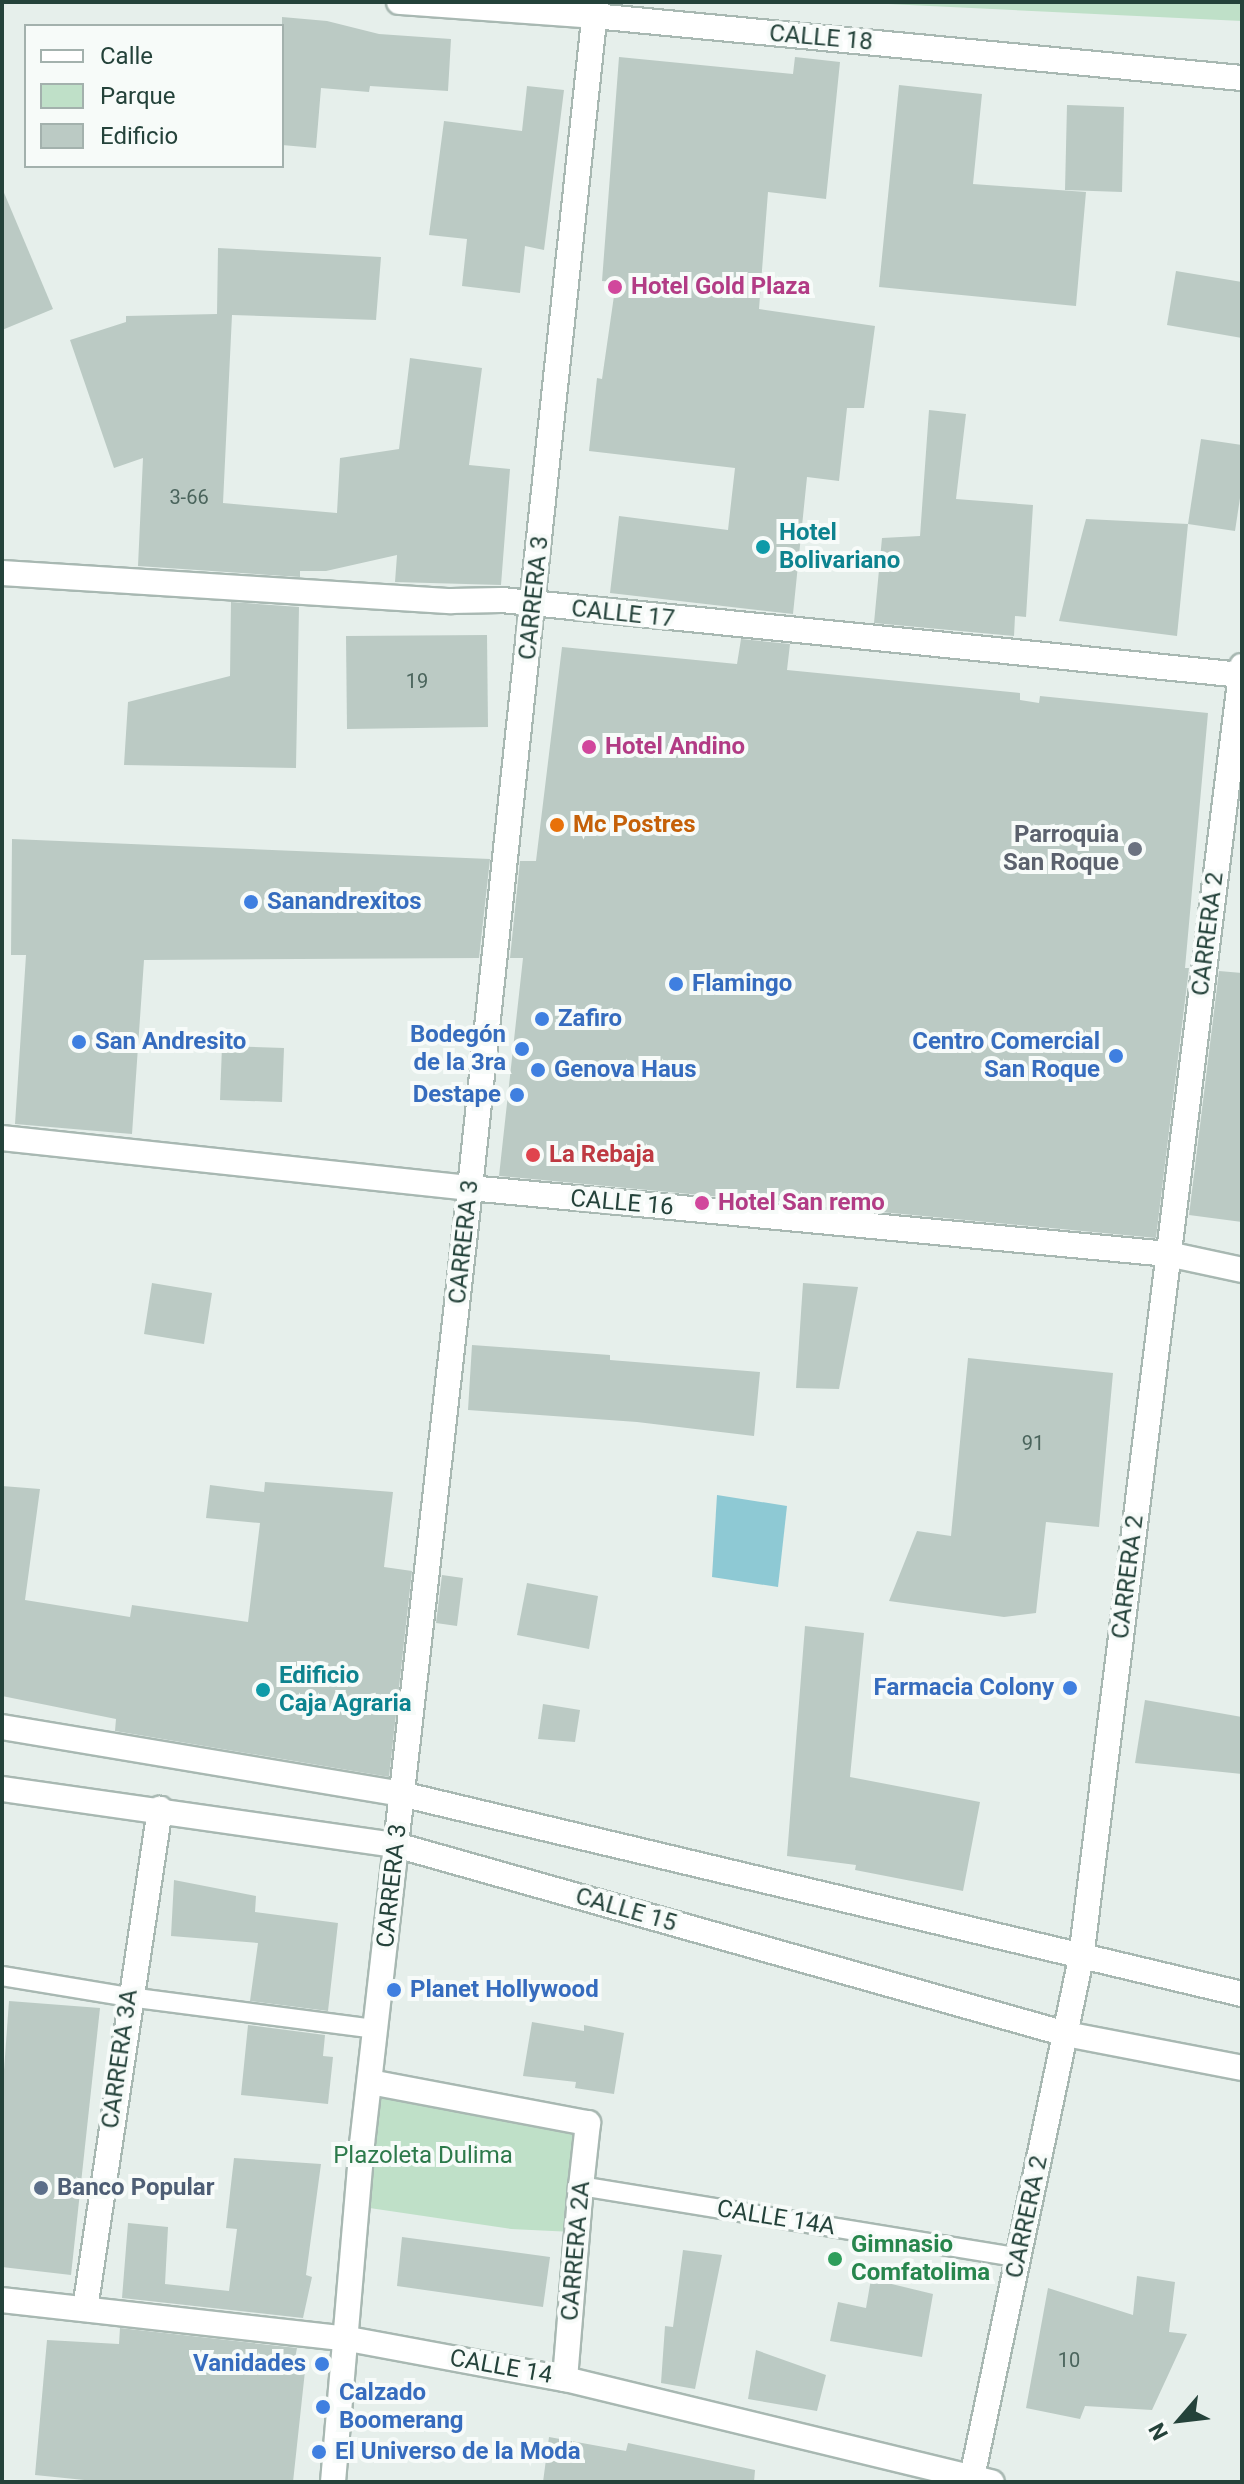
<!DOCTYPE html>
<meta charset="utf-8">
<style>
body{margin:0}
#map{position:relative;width:1244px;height:2484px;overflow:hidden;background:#e6efeb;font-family:Roboto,sans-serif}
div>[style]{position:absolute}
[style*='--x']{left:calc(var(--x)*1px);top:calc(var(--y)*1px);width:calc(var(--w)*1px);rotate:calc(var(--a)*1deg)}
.green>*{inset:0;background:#bfe0c8}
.water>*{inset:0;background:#8ec9d4}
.building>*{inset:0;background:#bbcac4}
.roads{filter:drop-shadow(2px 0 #a8b8b2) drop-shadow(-2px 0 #a8b8b2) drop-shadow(0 2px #a8b8b2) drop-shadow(0 -2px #a8b8b2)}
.service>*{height:18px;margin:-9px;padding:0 9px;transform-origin:9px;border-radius:9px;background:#fff}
.pedestrian>*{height:24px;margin:-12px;padding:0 12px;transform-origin:12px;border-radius:12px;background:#fff}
.minor>*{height:24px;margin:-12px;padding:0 12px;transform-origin:12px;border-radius:12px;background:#fff}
.tertiary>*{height:24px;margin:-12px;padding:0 12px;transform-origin:12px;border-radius:12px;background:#fff}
.secondary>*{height:24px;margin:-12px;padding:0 12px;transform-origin:12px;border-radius:12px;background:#fff}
.dots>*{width:22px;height:22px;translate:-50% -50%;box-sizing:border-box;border:4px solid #f7fbf9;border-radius:50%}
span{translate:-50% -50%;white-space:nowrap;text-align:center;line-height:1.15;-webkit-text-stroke:8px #f7fbf9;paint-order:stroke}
.number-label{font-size:20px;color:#4a645c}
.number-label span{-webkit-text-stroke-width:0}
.street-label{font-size:24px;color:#24423a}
.hotel-label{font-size:24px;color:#b23c85;font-weight:700}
.left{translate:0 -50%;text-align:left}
.culture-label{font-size:24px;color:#0d838f;font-weight:700}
.food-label{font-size:24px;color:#c56008;font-weight:700}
.worship-label{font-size:24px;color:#5b616d;font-weight:700}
.right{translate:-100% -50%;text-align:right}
.shop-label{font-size:24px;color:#366cbe;font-weight:700}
.health-label{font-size:24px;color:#be3a42;font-weight:700}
.park-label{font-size:24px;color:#2d7a4b}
.service-label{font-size:24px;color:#4e5e75;font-weight:700}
.leisure-label{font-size:24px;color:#27864d;font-weight:700}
.frame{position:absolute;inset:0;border:4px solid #24423a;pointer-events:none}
.legend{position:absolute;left:24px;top:24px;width:260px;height:144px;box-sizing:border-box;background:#f7fbf9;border:2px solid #a3b1ad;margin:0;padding:10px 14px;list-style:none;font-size:24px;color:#24423a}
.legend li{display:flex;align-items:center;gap:16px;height:40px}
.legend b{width:40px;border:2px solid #a3b1ad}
.north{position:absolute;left:1140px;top:2380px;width:80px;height:80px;-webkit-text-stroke:6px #f7fbf9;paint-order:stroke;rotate:242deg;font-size:22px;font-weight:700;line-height:32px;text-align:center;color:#24423a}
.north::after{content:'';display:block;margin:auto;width:28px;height:36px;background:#24423a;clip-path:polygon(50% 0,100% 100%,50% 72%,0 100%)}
</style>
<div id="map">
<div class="green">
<div style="clip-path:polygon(847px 2px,1242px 2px,1242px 21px)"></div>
<div style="clip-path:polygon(369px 2089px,583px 2126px,573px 2232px,511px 2229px,356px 2206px)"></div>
</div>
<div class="water">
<div style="clip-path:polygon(717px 1495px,787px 1506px,778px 1587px,712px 1577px)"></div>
</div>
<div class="building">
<div style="clip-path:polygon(282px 17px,327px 21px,379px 34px,451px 39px,448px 91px,370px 86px,369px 92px,321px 88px,316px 148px,282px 145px)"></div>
<div style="clip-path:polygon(619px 57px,793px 74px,795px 57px,840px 62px,826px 199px,768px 192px,759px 309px,875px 326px,864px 408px,847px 408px,839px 481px,807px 477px,793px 614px,610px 593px,619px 516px,728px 530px,735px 468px,589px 451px,597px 378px,602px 379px,616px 282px,602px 281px)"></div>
<div style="clip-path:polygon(899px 85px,982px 94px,973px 184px,1086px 192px,1076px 306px,879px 287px)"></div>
<div style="clip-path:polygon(527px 86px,564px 90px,544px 250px,525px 246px,520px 293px,462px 286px,467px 239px,429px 235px,444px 121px,522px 131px)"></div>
<div style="clip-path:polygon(1067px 105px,1124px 107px,1122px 192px,1065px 190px)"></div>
<div style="clip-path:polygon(2px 188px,53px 309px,2px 330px)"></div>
<div style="clip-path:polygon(218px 248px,381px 257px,376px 320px,232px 315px,223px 503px,337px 513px,340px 458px,399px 449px,410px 358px,482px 368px,469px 465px,510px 469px,501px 585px,395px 582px,397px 555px,326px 571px,300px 571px,300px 577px,138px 566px,143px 458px,114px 468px,70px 340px,126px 322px,126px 316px,217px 314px)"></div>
<div style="clip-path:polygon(1176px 271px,1242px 282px,1242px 338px,1167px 325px)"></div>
<div style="clip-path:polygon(929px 410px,966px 414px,956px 499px,1033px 505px,1026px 617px,1015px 616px,1014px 636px,874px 623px,882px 538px,920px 536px)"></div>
<div style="clip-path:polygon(1201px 439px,1242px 445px,1242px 485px,1235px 531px,1188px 524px)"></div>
<div style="clip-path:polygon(1086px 519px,1188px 524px,1177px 636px,1059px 621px)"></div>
<div style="clip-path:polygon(231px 602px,299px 607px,296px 768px,124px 765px,128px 702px,230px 676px)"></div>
<div style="clip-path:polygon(487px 635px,488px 727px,347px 729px,346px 636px)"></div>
<div style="clip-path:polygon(741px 639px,790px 644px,787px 670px,1020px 693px,1020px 700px,1039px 703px,1040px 696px,1208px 713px,1185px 968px,1189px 968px,1156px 1238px,499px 1176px,523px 958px,510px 958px,520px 861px,536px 861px,562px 647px,737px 664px)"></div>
<div style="clip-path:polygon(12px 839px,490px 859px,479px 958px,144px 960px,132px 1134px,15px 1124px,26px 955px,11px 955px)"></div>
<div style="clip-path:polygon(1219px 971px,1242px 973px,1242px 1222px,1189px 1215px)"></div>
<div style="clip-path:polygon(222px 1046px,284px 1048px,282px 1102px,220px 1100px)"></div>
<div style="clip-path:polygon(152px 1283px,212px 1293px,204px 1344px,144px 1334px)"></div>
<div style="clip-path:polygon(803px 1283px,858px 1287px,839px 1389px,796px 1388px)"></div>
<div style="clip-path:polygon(472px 1345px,610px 1355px,610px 1360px,760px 1372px,754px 1436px,637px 1422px,468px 1410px)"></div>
<div style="clip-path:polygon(968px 1358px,1113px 1373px,1099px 1527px,1046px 1522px,1036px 1613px,1004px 1617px,889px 1601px,917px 1531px,951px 1536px)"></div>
<div style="clip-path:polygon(265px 1482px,393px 1492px,384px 1567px,412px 1571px,389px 1777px,115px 1731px,116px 1719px,2px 1696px,2px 1486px,40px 1489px,25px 1600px,130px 1617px,132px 1605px,248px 1622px,260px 1523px,206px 1518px,210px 1485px,264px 1492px)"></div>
<div style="clip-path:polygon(442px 1575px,463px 1578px,457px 1626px,436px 1623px)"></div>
<div style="clip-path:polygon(527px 1583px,598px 1596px,589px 1649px,517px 1635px)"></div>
<div style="clip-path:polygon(805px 1626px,864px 1633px,850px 1777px,980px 1802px,963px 1891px,855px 1870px,856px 1865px,787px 1856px)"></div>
<div style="clip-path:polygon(1145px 1700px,1242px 1717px,1242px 1774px,1135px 1763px)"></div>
<div style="clip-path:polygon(543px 1704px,580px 1710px,575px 1742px,538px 1739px)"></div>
<div style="clip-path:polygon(174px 1880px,256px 1896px,255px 1912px,338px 1923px,328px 2011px,250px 2001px,258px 1943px,171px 1936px)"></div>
<div style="clip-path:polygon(9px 2001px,100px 2008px,71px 2275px,2px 2267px,2px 2098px)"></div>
<div style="clip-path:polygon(532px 2022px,584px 2031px,584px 2025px,624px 2033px,614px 2094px,575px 2088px,576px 2082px,523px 2076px)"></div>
<div style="clip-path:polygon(248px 2025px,325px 2035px,323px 2056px,333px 2057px,328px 2104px,241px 2095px)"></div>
<div style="clip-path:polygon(234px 2158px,321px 2164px,306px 2275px,312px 2277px,303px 2318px,122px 2298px,128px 2223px,168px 2227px,165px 2284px,229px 2291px,237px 2229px,226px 2228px)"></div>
<div style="clip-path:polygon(402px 2237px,550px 2257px,543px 2307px,397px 2286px)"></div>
<div style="clip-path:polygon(683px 2250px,722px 2255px,695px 2389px,661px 2383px,665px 2326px,673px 2327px)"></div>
<div style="clip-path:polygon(1137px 2276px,1175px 2282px,1169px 2332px,1187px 2334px,1152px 2410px,1085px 2406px,1080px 2419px,1026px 2408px,1048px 2288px,1133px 2315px)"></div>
<div style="clip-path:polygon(871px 2279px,933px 2294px,922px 2357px,830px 2341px,838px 2302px,866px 2308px)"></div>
<div style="clip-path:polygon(120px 2328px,297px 2348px,293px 2369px,305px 2371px,293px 2482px,104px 2482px,35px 2475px,47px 2340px,119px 2344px)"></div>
<div style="clip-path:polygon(756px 2350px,826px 2375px,817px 2411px,748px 2399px)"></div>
<div style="clip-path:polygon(549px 2437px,626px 2451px,628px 2443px,755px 2470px,754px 2482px,543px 2482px)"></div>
</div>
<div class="roads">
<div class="service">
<div style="--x:2;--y:1976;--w:129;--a:9.4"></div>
<div style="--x:129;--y:1997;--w:249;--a:7.4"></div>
<div style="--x:581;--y:2186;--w:444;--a:9.3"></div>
</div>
<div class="pedestrian">
<div style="--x:565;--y:2379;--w:194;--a:-85.3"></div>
<div style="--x:333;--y:2482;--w:339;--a:-85.1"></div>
<div style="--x:362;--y:2144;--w:301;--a:-83.5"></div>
</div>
<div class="minor">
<div style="--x:399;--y:2;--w:196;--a:4.1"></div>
<div style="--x:594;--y:16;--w:651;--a:5.47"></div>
<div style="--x:2;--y:573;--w:450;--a:3.6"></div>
<div style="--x:451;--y:601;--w:51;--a:-1.1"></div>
<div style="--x:502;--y:600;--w:744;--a:5.79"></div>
<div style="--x:2;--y:1138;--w:471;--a:6.1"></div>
<div style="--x:470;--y:1188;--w:701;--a:5.4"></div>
<div style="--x:1168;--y:1254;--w:76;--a:12.2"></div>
<div style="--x:396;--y:1845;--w:661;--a:-83.57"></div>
<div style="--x:470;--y:1188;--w:1193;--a:-83.94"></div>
<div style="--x:370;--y:2082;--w:222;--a:10.7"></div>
<div style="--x:588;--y:2123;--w:63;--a:96.3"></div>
<div style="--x:2;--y:2300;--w:343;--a:6.4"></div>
<div style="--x:343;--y:2338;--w:226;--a:10.5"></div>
<div style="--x:565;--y:2379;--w:439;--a:13.6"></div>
<div style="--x:85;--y:2309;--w:506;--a:-81.47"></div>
</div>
<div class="tertiary">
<div style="--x:971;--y:2482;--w:535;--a:-78.14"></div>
<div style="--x:1081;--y:1958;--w:1302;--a:-82.9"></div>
</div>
<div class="secondary">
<div style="--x:2;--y:1727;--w:405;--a:9.5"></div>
<div style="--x:401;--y:1794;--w:864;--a:13.38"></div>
<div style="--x:2;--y:1789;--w:398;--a:8.1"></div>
<div style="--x:396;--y:1845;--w:696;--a:15.75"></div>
<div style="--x:1066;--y:2034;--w:179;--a:10.9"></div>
</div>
</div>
<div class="dots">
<div style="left:615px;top:287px;background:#d1479c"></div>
<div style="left:763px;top:547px;background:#0f9aa8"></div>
<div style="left:589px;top:747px;background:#d1479c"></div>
<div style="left:557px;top:825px;background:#e8710a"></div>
<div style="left:1135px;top:849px;background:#6b7280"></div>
<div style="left:251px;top:902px;background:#3f7fe0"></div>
<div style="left:676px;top:984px;background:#3f7fe0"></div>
<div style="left:542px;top:1019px;background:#3f7fe0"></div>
<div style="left:79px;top:1042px;background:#3f7fe0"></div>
<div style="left:522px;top:1049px;background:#3f7fe0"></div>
<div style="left:1116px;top:1056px;background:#3f7fe0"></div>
<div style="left:538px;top:1070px;background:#3f7fe0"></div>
<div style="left:517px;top:1095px;background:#3f7fe0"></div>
<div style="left:533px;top:1155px;background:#e0444e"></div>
<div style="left:702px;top:1203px;background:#d1479c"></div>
<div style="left:1070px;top:1688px;background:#3f7fe0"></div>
<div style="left:263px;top:1690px;background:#0f9aa8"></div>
<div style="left:394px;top:1990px;background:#3f7fe0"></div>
<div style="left:41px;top:2188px;background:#5c6f8a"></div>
<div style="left:835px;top:2259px;background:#2e9e5b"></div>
<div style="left:322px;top:2364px;background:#3f7fe0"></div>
<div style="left:323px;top:2407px;background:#3f7fe0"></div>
<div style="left:319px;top:2452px;background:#3f7fe0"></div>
</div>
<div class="number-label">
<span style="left:189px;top:497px">3-66</span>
<span style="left:417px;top:681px">19</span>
<span style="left:1033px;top:1443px">91</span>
<span style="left:1069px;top:2360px">10</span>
</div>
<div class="street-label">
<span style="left:821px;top:38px;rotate:5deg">CALLE 18</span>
<span style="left:534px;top:598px;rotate:-84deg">CARRERA 3</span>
<span style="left:623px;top:614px;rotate:6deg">CALLE 17</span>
<span style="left:1208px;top:934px;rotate:-83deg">CARRERA 2</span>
<span style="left:622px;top:1203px;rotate:5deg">CALLE 16</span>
<span style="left:464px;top:1242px;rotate:-84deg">CARRERA 3</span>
<span style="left:1128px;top:1577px;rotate:-83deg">CARRERA 2</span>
<span style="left:392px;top:1886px;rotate:-84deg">CARRERA 3</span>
<span style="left:626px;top:1910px;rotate:16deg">CALLE 15</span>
<span style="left:120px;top:2059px;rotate:-82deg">CARRERA 3A</span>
<span style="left:1027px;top:2217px;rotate:-78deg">CARRERA 2</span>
<span style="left:776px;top:2218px;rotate:9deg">CALLE 14A</span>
<span style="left:576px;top:2251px;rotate:-85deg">CARRERA 2A</span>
<span style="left:501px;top:2367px;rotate:10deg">CALLE 14</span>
</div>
<div class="hotel-label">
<span class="left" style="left:631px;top:287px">Hotel Gold Plaza</span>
<span class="left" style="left:605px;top:747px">Hotel Andino</span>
<span class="left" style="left:718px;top:1203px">Hotel San remo</span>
</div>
<div class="culture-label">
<span class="left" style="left:779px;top:547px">Hotel<br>Bolivariano</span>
<span class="left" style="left:279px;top:1690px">Edificio<br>Caja Agraria</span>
</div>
<div class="food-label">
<span class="left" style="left:573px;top:825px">Mc Postres</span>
</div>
<div class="worship-label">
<span class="right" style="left:1119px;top:849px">Parroquia<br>San Roque</span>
</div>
<div class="shop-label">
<span class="left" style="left:267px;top:902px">Sanandrexitos</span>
<span class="left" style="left:692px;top:984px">Flamingo</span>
<span class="left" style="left:558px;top:1019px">Zafiro</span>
<span class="right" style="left:506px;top:1049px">Bodegón<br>de la 3ra</span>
<span class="left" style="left:95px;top:1042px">San Andresito</span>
<span class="right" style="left:1100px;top:1056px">Centro Comercial<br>San Roque</span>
<span class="left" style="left:554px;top:1070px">Genova Haus</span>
<span class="right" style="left:501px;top:1095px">Destape</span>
<span class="right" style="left:1054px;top:1688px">Farmacia Colony</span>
<span class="left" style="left:410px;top:1990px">Planet Hollywood</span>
<span class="right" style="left:306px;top:2364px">Vanidades</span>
<span class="left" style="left:339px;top:2407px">Calzado<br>Boomerang</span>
<span class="left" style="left:335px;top:2452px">El Universo de la Moda</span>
</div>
<div class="health-label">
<span class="left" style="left:549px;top:1155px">La Rebaja</span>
</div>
<div class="park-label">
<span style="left:423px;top:2156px">Plazoleta Dulima</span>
</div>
<div class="service-label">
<span class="left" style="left:57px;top:2188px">Banco Popular</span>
</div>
<div class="leisure-label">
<span class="left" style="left:851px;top:2259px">Gimnasio<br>Comfatolima</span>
</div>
<div class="frame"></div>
<ul class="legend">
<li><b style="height:10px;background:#fff"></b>Calle</li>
<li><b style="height:22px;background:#bfe0c8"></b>Parque</li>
<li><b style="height:22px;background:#bbcac4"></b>Edificio</li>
</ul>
<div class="north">N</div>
</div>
